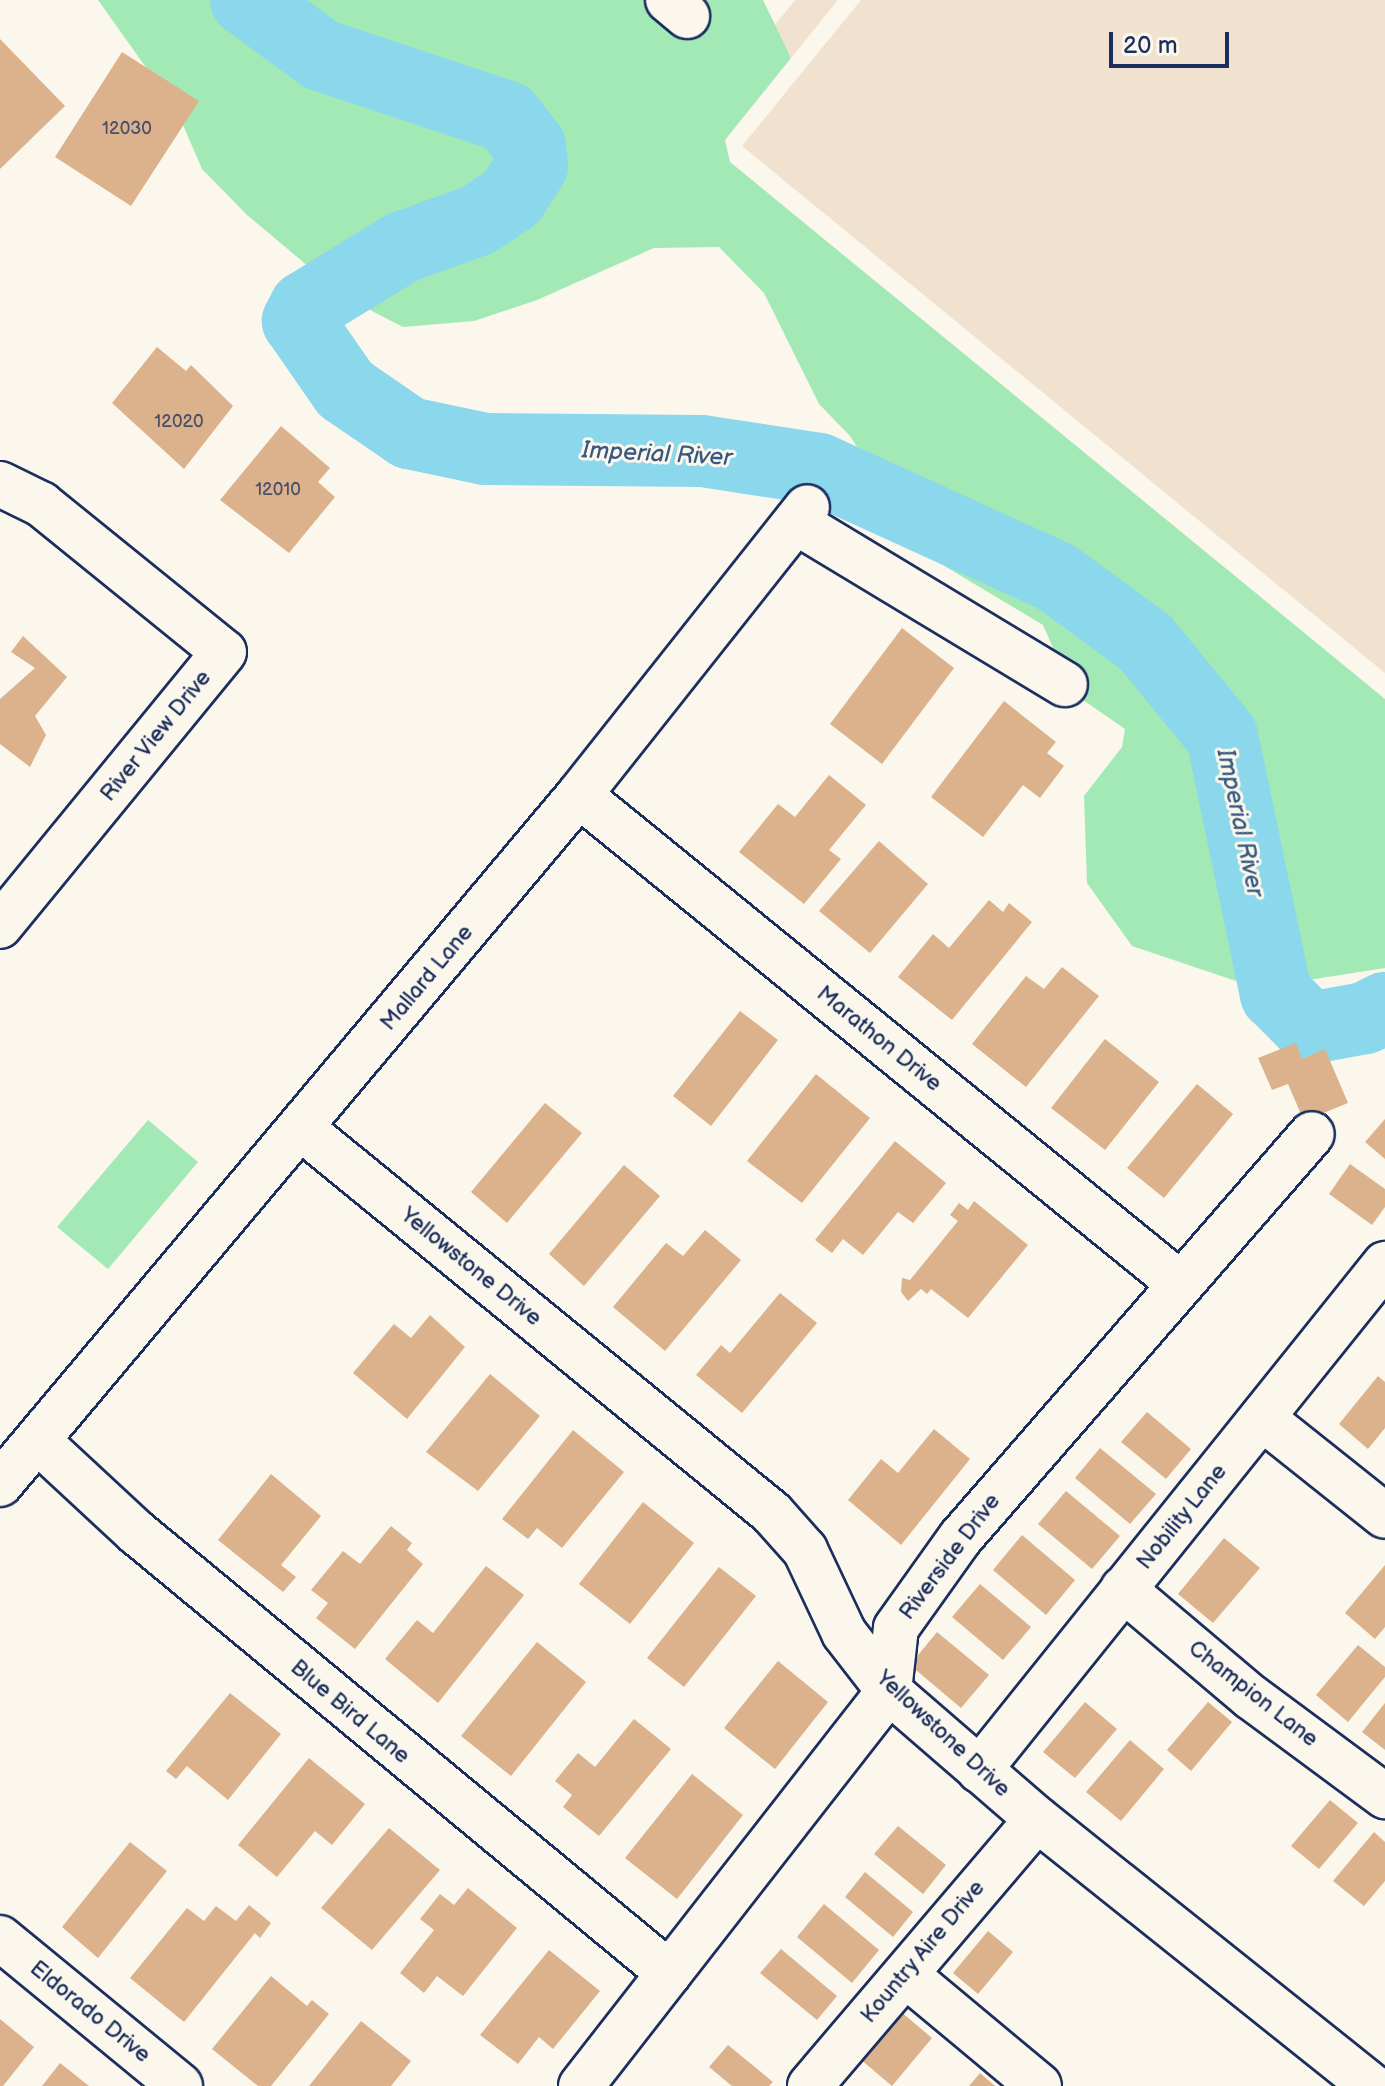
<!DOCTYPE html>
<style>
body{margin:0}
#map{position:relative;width:1385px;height:2086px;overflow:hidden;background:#fbf7ec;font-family:"Balsamiq Sans",sans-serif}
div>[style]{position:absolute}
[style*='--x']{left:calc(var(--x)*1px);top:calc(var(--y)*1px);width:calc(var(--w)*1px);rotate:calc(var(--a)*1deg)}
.built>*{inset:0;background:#f1e2cf}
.green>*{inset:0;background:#a2e9b6}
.river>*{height:72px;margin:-36px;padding:0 36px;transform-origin:36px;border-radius:36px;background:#8bd7eb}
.building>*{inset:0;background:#dbb28c}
.roads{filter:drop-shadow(2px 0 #1b2f5e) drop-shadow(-2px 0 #1b2f5e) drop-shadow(0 2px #1b2f5e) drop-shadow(0 -2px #1b2f5e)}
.minor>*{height:44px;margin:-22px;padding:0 22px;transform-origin:22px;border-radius:22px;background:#fbf7ec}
span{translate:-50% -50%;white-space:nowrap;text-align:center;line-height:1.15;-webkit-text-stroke:6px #fbf7ec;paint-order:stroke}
.number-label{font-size:18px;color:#4b506a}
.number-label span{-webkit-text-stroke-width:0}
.street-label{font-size:22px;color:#1b2f5e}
.water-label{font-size:24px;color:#375981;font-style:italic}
.scale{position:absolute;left:1109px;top:32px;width:120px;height:36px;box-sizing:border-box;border:4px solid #1b2f5e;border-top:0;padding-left:10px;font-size:24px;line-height:28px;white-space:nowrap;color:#1b2f5e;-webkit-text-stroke:6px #fbf7ec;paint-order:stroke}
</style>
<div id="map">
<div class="built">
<div style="clip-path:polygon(795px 0,838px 0,791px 58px,774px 26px)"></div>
<div style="clip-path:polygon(861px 0,1385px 0,1385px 673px,742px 146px)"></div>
</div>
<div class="green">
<div style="clip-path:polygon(98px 0,763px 0,791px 58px,725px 140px,730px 162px,1385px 699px,1385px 968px,1257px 988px,1132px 946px,1087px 883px,1084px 796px,1122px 747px,1125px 729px,1073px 693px,1043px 625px,931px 558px,850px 436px,819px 404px,764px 293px,719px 247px,654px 248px,537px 300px,474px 321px,403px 327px,345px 297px,247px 215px,202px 169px,177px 111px)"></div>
<div style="clip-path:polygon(148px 1120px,198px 1162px,108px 1269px,57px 1227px)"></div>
</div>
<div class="river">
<div style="--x:246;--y:0;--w:93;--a:36.3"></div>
<div style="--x:321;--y:55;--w:196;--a:18.4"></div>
<div style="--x:507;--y:117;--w:37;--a:52"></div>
<div style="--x:530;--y:146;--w:20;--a:84"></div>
<div style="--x:532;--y:166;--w:37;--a:123"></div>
<div style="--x:512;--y:197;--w:41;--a:145.9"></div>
<div style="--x:478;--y:220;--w:80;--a:160.2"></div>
<div style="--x:403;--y:247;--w:115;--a:148.5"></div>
<div style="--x:305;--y:307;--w:16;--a:117"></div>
<div style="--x:298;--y:321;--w:83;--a:55.3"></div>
<div style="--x:345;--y:389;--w:78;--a:34.5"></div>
<div style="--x:409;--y:433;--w:78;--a:11.9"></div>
<div style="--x:485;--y:449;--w:217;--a:0.5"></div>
<div style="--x:702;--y:451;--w:118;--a:8.7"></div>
<div style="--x:819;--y:469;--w:260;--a:24.5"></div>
<div style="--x:1056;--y:577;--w:110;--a:36.1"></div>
<div style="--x:1145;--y:642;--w:122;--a:50.7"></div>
<div style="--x:1222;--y:736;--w:264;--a:78.2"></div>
<div style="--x:1276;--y:994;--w:48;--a:45"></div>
<div style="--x:1310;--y:1028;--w:56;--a:-10.3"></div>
<div style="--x:1365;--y:1018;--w:22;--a:-27"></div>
</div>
<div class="building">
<div style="clip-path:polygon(0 39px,65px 106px,0 169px)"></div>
<div style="clip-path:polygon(122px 52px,199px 101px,131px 206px,55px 157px)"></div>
<div style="clip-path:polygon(157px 347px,186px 371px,191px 365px,233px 406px,184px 469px,112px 403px)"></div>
<div style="clip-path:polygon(281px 426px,330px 468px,318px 482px,335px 497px,289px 553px,220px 500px)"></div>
<div style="clip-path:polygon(902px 628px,954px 668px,882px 764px,830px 724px)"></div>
<div style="clip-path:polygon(23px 636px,67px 677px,35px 716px,46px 735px,30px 767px,0 744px,0 699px,35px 668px,11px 652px)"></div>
<div style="clip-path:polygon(1004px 701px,1056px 742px,1047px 753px,1064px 766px,1040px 798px,1023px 785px,983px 837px,931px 797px)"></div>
<div style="clip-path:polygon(829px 775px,866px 805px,829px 850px,841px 859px,804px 904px,739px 852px,778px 804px,795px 817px)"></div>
<div style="clip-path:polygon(879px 841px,928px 884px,870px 953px,819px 911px)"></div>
<div style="clip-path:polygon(989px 900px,1003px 912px,1009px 903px,1032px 922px,952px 1020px,898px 977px,933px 934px,949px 948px)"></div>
<div style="clip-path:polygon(1062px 967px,1099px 996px,1026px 1087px,972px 1044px,1026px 976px,1044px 989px)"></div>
<div style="clip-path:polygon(740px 1011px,778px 1040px,711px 1126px,673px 1096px)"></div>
<div style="clip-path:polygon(1105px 1039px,1159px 1082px,1105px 1150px,1051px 1108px)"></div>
<div style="clip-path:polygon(1296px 1043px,1302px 1059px,1325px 1049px,1348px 1103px,1304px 1121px,1288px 1084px,1272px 1090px,1258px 1058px)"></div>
<div style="clip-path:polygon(816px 1074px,870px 1118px,802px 1203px,747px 1161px)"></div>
<div style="clip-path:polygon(1197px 1084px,1233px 1114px,1164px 1198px,1127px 1168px)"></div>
<div style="clip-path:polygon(545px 1103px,582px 1133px,507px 1223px,471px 1192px)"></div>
<div style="clip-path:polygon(1385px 1119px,1385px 1159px,1365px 1142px)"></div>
<div style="clip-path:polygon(895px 1141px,946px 1183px,913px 1223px,898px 1212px,863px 1255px,843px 1239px,832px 1253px,815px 1240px)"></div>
<div style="clip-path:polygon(1350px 1164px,1385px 1189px,1385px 1207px,1372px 1225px,1329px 1194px)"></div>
<div style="clip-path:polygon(624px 1165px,660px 1196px,584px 1286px,549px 1254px)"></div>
<div style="clip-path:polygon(974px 1201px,1028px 1245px,968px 1318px,931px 1289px,927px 1294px,921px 1289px,908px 1301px,901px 1292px,902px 1278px,910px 1280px,958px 1221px,950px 1215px,959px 1203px,968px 1210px)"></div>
<div style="clip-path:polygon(705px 1230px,741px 1260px,665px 1351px,613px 1307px,666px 1243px,683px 1256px)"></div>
<div style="clip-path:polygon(780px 1293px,817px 1323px,742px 1413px,696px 1375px,721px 1345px,730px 1353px)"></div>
<div style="clip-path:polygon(430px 1315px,465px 1347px,407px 1419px,353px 1373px,394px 1324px,411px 1338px)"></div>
<div style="clip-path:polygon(490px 1374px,540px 1416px,478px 1491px,426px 1452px)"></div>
<div style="clip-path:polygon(1378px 1376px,1385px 1382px,1385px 1428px,1368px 1449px,1339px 1424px)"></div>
<div style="clip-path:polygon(1147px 1412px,1191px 1449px,1166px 1479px,1121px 1442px)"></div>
<div style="clip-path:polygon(934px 1429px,970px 1459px,901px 1545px,848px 1500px,881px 1459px,898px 1473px)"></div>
<div style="clip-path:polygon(573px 1430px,624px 1472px,562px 1548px,537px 1528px,528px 1539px,502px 1519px)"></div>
<div style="clip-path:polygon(1100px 1448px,1156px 1494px,1130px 1524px,1075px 1478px)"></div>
<div style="clip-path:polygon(271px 1474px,321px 1516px,281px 1565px,296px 1577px,283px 1592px,218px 1540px)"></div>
<div style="clip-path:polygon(1066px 1491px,1120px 1536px,1092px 1569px,1038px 1524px)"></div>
<div style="clip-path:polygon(643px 1502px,694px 1543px,630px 1624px,579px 1584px)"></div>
<div style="clip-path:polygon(391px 1526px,412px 1543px,407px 1550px,423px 1564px,355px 1649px,316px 1618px,328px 1603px,311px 1590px,343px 1551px,360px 1564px)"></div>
<div style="clip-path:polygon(1022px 1535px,1075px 1580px,1046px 1615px,993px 1570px)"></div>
<div style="clip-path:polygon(1224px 1538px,1260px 1568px,1213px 1623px,1178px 1594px)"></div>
<div style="clip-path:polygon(1385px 1565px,1385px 1627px,1375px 1639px,1345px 1613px)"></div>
<div style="clip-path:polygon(486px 1566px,524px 1595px,438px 1703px,385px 1659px,417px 1620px,433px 1633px)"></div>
<div style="clip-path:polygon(719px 1567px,756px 1596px,684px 1687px,647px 1658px)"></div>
<div style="clip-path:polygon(980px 1584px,1031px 1627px,1003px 1660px,952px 1617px)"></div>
<div style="clip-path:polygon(937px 1632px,989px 1675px,961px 1708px,910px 1665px)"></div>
<div style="clip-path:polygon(537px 1642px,586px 1682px,511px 1776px,461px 1736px)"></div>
<div style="clip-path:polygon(1358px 1645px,1385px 1667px,1385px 1677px,1348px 1722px,1316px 1695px)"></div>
<div style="clip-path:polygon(778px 1661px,828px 1702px,775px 1769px,724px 1728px)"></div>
<div style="clip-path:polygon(230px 1693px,281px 1734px,228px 1800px,187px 1766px,176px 1779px,166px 1771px)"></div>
<div style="clip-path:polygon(1085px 1702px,1117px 1729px,1075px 1778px,1043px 1752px)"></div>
<div style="clip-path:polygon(1208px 1702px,1232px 1722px,1191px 1771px,1167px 1750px)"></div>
<div style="clip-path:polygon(1385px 1703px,1385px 1750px,1362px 1732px)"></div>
<div style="clip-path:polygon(634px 1719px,671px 1749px,599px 1836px,563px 1807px,572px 1795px,555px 1781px,578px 1753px,595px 1767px)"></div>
<div style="clip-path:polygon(1130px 1740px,1164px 1769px,1121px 1821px,1086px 1792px)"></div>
<div style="clip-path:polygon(309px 1758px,365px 1804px,332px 1845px,315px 1831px,277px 1877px,238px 1845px)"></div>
<div style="clip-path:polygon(692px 1774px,743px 1815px,677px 1899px,625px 1858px)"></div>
<div style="clip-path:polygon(1330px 1800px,1358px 1823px,1319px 1869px,1291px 1846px)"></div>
<div style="clip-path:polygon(898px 1826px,946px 1865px,923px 1894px,874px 1854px)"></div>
<div style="clip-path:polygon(389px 1828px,440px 1870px,372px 1950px,321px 1908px)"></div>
<div style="clip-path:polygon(1374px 1832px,1385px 1842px,1385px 1881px,1364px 1906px,1333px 1881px)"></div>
<div style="clip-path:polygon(130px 1842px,167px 1871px,98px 1958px,62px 1927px)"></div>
<div style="clip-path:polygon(865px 1872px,913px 1912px,893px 1937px,845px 1897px)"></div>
<div style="clip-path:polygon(468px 1888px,517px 1928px,463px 1996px,437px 1976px,424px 1993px,400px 1973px,434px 1930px,420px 1919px,440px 1894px,454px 1905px)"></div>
<div style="clip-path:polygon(824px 1904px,879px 1950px,852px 1983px,797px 1937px)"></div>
<div style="clip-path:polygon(249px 1905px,271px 1923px,260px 1938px,255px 1933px,184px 2022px,130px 1978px,187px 1908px,204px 1921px,216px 1906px,236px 1921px)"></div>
<div style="clip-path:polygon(988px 1931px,1013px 1952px,978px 1994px,953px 1973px)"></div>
<div style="clip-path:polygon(781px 1949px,837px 1996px,817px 2020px,760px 1973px)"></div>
<div style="clip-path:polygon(549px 1950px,600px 1991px,553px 2049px,539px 2037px,518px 2064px,480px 2035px)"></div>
<div style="clip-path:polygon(271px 1976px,307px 2006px,312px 2000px,329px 2014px,271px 2086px,258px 2086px,212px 2049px)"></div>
<div style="clip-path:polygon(900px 2011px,932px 2038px,892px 2086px,860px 2059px)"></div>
<div style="clip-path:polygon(0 2019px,34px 2047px,3px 2086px,0 2086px)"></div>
<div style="clip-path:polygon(361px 2021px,411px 2061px,391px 2086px,309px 2086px)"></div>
<div style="clip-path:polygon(728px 2045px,773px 2082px,769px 2086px,732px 2086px,709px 2067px)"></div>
<div style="clip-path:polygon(60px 2063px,89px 2086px,42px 2086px)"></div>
<div style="clip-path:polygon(980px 2073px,995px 2086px,969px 2086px)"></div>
</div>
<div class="roads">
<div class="minor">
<div style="--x:668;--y:0;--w:25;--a:40"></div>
<div style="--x:0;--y:484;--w:46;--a:26"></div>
<div style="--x:41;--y:504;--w:235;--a:39"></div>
<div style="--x:224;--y:652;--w:354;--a:129.3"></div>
<div style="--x:796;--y:522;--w:314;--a:31.1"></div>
<div style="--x:579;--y:795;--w:773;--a:39.12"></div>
<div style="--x:301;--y:1128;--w:608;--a:39.26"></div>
<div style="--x:772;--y:1513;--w:50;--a:48.3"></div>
<div style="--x:805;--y:1550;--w:92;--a:64.8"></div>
<div style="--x:844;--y:1633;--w:73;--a:52.2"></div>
<div style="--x:889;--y:1691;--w:196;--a:40.9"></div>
<div style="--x:1037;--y:1819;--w:428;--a:38.6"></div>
<div style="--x:1262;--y:1418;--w:157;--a:38.5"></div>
<div style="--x:38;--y:1441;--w:134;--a:42.9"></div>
<div style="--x:136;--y:1532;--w:692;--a:39.6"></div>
<div style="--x:0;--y:1484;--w:900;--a:-49.96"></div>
<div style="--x:579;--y:795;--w:367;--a:-51.6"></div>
<div style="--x:1123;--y:1589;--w:167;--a:40.2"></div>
<div style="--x:1251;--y:1697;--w:167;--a:36.5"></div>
<div style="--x:979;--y:1770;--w:649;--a:-51.26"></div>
<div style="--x:0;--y:1938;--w:233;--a:39.4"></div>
<div style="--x:906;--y:1975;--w:173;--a:39.8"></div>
<div style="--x:581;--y:2086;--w:501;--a:-52.05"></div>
<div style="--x:889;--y:1691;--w:63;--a:-83.7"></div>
<div style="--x:896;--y:1628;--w:112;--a:-54.5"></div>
<div style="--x:961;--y:1537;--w:534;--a:-48.95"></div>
<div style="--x:810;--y:2086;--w:350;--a:-49.6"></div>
</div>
</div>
<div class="number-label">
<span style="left:127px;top:129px">12030</span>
<span style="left:179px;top:422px">12020</span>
<span style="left:278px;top:490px">12010</span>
</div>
<div class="street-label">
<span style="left:156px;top:736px;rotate:-51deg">River View Drive</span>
<span style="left:427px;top:978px;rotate:-50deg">Mallard Lane</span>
<span style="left:879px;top:1039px;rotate:39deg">Marathon Drive</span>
<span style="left:471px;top:1267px;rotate:39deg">Yellowstone Drive</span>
<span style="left:1182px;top:1517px;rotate:-51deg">Nobility Lane</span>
<span style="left:950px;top:1557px;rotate:-53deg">Riverside Drive</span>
<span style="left:1253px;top:1694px;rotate:38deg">Champion Lane</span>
<span style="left:350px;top:1712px;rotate:40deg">Blue Bird Lane</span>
<span style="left:943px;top:1734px;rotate:43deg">Yellowstone Drive</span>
<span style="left:923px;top:1952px;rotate:-50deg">Kountry Aire Drive</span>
<span style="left:90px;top:2012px;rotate:39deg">Eldorado Drive</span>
</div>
<div class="water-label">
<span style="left:657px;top:454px;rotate:3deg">Imperial River</span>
<span style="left:1240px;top:823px;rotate:78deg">Imperial River</span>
</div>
<div class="scale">20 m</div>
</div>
